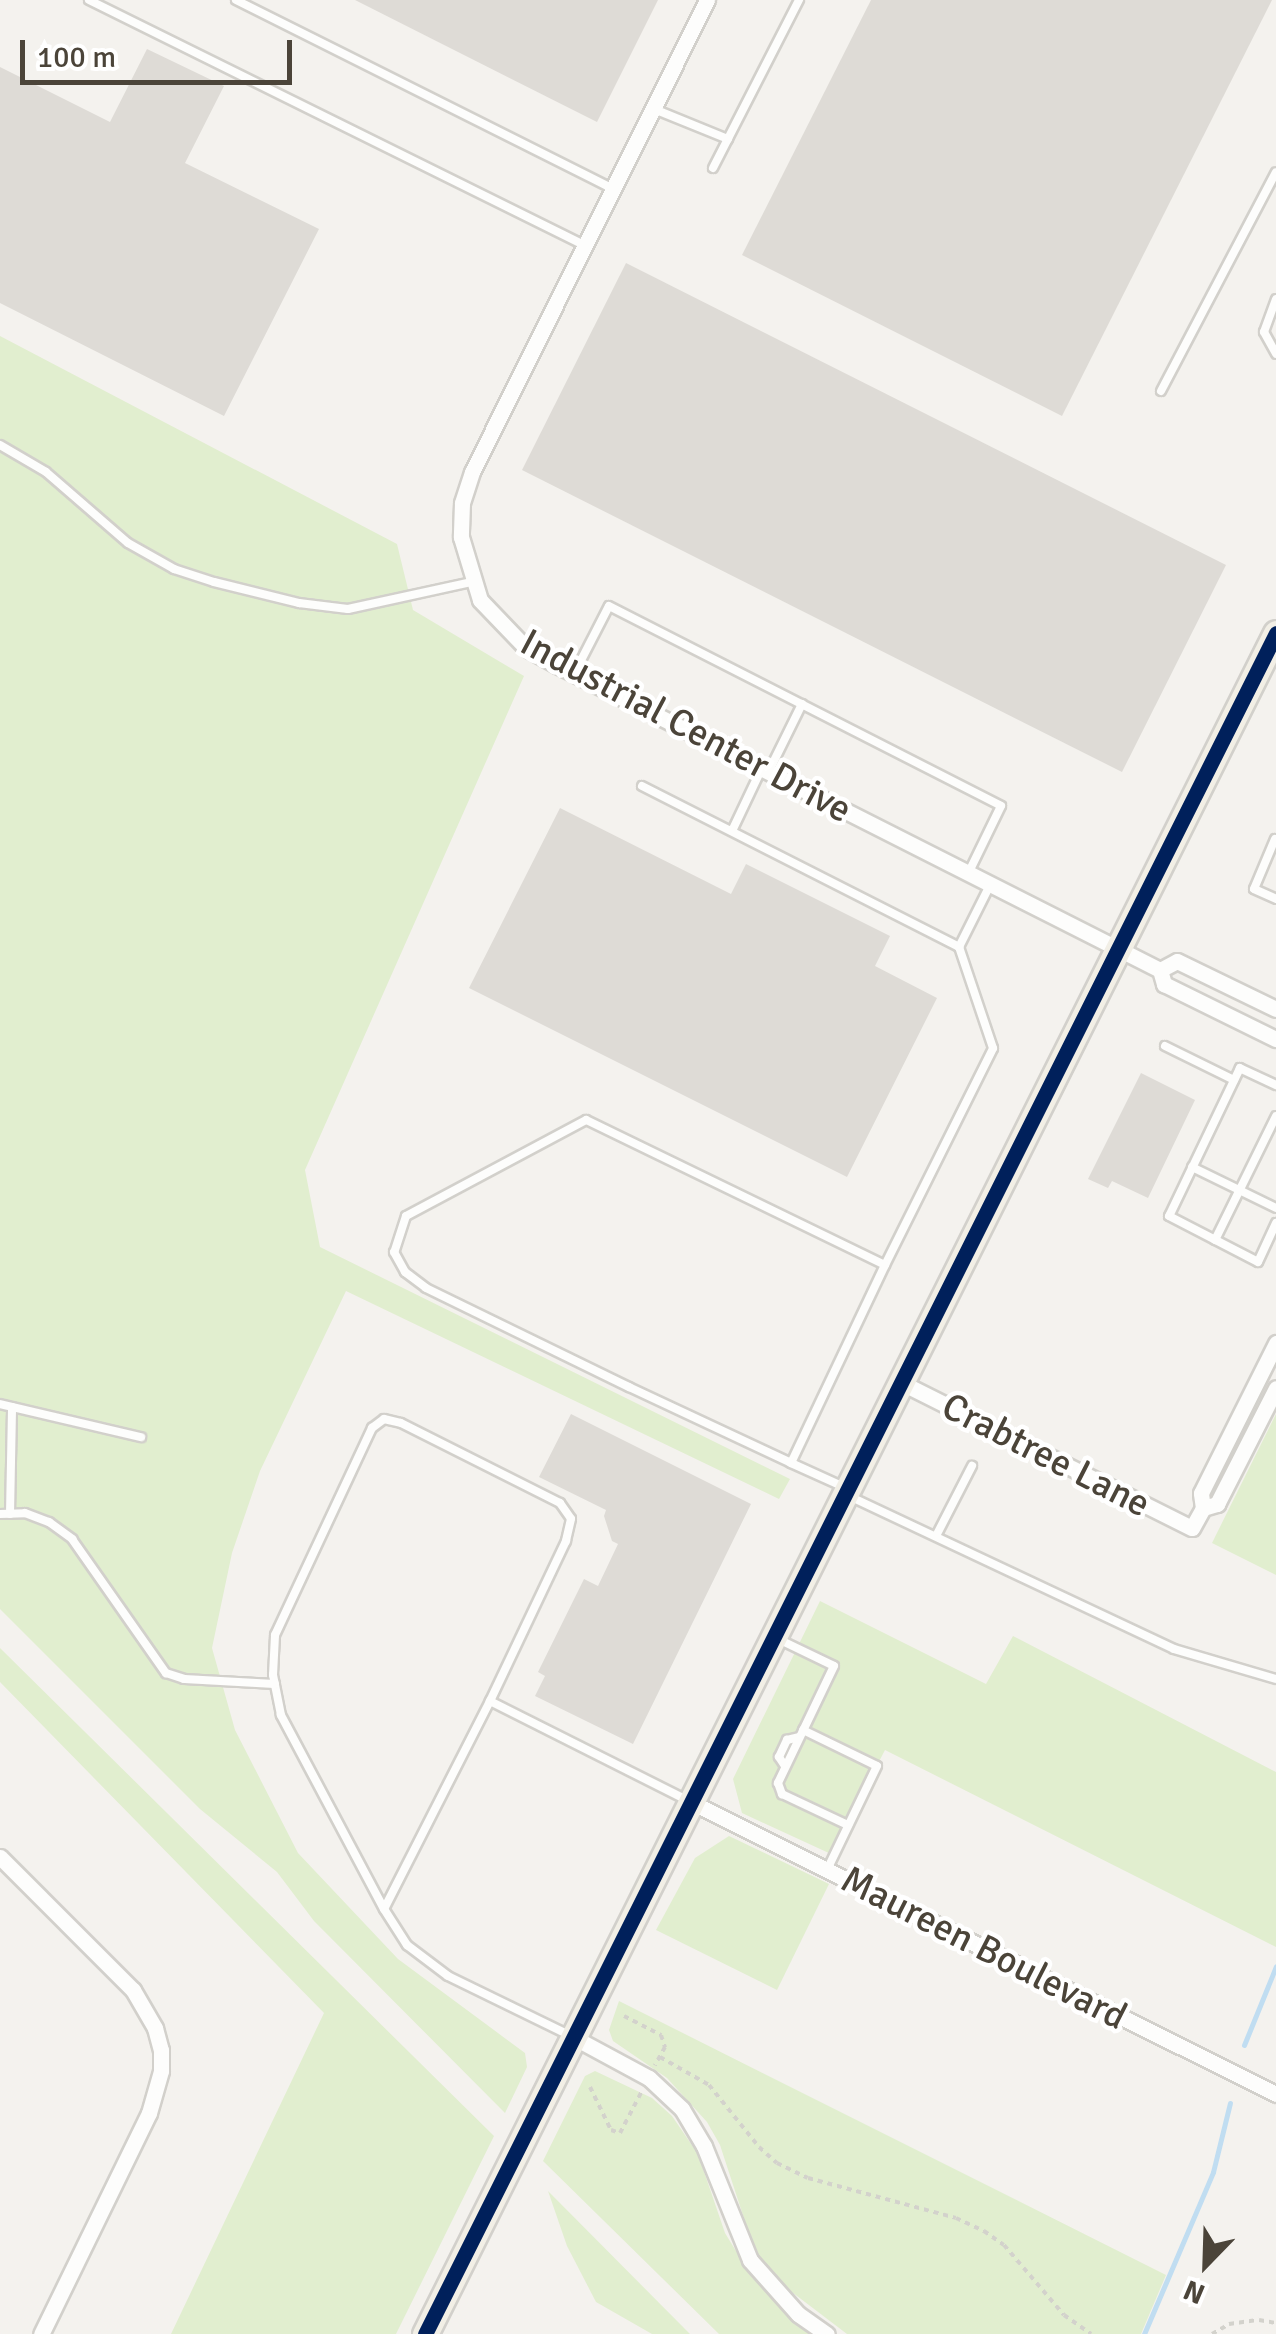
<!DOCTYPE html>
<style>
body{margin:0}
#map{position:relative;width:1276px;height:2334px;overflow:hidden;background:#f4f2ee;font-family:Signika,sans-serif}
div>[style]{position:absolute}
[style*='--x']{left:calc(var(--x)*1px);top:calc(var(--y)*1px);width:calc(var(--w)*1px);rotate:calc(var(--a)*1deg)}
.green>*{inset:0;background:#e1eecf}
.stream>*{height:5px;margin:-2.5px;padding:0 2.5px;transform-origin:2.5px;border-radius:2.5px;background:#c0ddf1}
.building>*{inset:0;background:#dedbd6}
.path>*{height:4px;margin-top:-2px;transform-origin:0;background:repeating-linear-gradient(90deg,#d3d2cc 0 5px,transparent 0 10px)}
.roads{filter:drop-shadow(2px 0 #d2d0cb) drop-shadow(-2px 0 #d2d0cb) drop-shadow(0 2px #d2d0cb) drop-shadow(0 -2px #d2d0cb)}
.lane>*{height:8px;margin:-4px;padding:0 4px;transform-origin:4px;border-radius:4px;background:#fdfdfc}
.street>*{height:15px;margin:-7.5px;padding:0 7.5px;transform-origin:7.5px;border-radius:7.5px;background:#fdfdfc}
.primary>*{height:25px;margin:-12.5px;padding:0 12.5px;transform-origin:12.5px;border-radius:12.5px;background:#f2efe6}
.bus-1>*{height:15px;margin:-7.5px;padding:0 7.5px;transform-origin:7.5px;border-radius:7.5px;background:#00205b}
span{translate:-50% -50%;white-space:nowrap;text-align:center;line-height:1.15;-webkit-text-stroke:9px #fff;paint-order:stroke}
.street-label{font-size:38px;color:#4b4439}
.north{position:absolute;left:1156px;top:2214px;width:100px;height:100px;-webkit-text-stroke:8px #fff;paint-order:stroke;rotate:203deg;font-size:28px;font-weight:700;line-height:40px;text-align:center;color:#4b4439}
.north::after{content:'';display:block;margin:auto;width:35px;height:45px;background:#4b4439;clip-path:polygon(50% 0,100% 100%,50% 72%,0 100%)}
.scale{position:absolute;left:20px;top:40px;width:272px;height:45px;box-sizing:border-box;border:5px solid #4b4439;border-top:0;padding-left:12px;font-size:30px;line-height:35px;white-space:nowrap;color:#4b4439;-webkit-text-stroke:8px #fff;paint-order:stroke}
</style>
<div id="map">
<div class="green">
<div style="clip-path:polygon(0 336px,397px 544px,413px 610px,524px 676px,305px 1170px,320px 1247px,790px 1479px,779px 1499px,346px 1291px,260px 1471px,232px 1553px,212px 1648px,235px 1730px,298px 1853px,398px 1959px,525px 2053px,527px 2067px,505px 2113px,314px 1921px,277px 1872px,200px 1809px,0 1609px)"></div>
<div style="clip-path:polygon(1276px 1414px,1276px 1575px,1212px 1543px)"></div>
<div style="clip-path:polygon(820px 1601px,986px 1684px,1013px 1636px,1276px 1772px,1276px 1947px,885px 1750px,831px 1854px,742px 1813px,733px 1779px)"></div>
<div style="clip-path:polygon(0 1648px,494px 2136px,396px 2334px,171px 2334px,324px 2013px,0 1682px)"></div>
<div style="clip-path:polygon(729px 1836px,829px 1884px,777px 1990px,656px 1930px,695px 1858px)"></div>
<div style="clip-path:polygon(619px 2001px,1166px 2275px,1141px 2334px,847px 2334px,776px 2280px,755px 2252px,720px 2145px,707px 2122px,667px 2078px,613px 2041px,609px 2030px)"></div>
<div style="clip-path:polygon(595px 2071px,652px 2098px,672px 2116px,698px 2154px,725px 2233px,750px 2274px,809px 2334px,719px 2334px,543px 2161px,585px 2076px)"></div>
<div style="clip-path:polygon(548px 2191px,690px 2334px,652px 2334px,596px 2302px,567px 2246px)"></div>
</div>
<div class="stream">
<div style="--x:1244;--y:2045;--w:85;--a:-67.9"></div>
<div style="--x:1144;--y:2334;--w:176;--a:-66.9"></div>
<div style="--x:1213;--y:2172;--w:71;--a:-76.2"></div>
</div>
<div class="building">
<div style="clip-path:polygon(355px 0,658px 0,597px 122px)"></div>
<div style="clip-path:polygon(871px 0,1272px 0,1062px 416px,742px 255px)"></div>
<div style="clip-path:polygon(147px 49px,224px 86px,185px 163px,319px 229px,224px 416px,0 303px,0 67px,110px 122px)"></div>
<div style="clip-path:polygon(626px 263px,1226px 565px,1122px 772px,522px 470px)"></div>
<div style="clip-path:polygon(560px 808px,731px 894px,746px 864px,890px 936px,875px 966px,937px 998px,847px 1177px,469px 988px)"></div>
<div style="clip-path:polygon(1141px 1073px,1195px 1100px,1148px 1198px,1112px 1181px,1108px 1188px,1088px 1179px)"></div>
<div style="clip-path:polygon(571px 1414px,751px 1504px,633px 1744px,535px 1696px,545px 1676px,538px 1672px,584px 1579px,598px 1586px,618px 1544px,612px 1541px,604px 1516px,606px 1510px,539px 1477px)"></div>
</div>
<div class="path">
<div style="--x:624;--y:2016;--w:42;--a:27.2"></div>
<div style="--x:661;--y:2035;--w:13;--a:72"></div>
<div style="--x:665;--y:2047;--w:21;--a:119"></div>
<div style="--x:660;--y:2057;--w:56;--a:29.7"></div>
<div style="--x:709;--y:2085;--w:80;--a:51.1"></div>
<div style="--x:759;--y:2147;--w:24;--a:42"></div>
<div style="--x:777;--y:2163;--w:34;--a:26"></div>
<div style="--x:808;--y:2178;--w:153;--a:15.1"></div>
<div style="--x:956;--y:2218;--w:31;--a:25"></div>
<div style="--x:984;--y:2231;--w:24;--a:35"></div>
<div style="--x:1004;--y:2245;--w:92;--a:49.4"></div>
<div style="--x:1064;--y:2315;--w:33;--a:35"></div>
<div style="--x:590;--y:2087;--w:48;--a:64"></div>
<div style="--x:611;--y:2130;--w:9;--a:18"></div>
<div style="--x:620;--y:2133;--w:47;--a:-62.4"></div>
<div style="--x:1212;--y:2334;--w:20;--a:-30"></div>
<div style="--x:1229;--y:2324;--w:30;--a:-8"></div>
<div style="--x:1259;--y:2320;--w:17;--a:10"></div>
</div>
<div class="roads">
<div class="lane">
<div style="--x:89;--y:0;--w:552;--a:26.33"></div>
<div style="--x:236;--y:0;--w:420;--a:26.6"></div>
<div style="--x:654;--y:109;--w:80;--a:22.1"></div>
<div style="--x:713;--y:168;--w:189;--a:-62.9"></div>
<div style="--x:1276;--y:299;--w:35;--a:110"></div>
<div style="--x:1264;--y:332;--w:25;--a:61"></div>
<div style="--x:1161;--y:391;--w:247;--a:-62.3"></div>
<div style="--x:0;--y:445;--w:53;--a:30.4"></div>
<div style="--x:46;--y:472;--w:108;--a:40.9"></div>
<div style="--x:128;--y:543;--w:53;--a:29.5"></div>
<div style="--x:174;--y:569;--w:42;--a:18"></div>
<div style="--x:214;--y:582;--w:88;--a:13.9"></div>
<div style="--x:299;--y:603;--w:49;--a:7"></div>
<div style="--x:348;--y:609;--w:127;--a:-12.3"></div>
<div style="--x:574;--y:674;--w:76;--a:-62.8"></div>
<div style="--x:609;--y:606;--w:440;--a:27"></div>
<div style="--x:1001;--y:806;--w:76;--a:115.9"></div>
<div style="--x:768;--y:773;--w:77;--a:-63.8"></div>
<div style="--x:642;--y:786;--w:356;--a:26.9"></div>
<div style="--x:732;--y:831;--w:68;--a:-64.6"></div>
<div style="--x:1275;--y:839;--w:54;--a:112.8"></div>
<div style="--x:1254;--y:889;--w:24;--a:24"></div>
<div style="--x:1165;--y:1046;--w:77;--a:26.2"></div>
<div style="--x:1276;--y:1085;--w:40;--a:-155"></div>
<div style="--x:1240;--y:1068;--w:164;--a:115.6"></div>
<div style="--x:1169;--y:1216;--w:100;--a:27.3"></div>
<div style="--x:1258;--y:1262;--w:43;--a:-65.2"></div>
<div style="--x:1192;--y:1167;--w:93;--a:26"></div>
<div style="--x:1215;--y:1240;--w:138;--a:-63.8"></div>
<div style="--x:885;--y:1265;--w:242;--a:-63.5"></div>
<div style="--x:993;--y:1048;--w:107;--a:-108.6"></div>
<div style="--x:959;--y:947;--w:69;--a:-63.4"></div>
<div style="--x:0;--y:1404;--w:145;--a:13.2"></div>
<div style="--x:384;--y:1419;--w:17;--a:13"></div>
<div style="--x:401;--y:1423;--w:178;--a:26.7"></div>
<div style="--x:560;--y:1503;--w:19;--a:55"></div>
<div style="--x:571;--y:1519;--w:23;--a:103"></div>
<div style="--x:566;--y:1541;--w:177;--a:115.4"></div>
<div style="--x:490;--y:1701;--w:233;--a:117"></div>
<div style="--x:384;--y:1909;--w:220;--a:-118"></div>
<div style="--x:281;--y:1715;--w:41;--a:-101.3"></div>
<div style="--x:273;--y:1675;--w:40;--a:-87.1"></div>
<div style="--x:275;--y:1635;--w:229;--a:-64.9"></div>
<div style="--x:372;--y:1428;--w:15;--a:-37"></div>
<div style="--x:791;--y:1463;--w:219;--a:-64.6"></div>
<div style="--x:885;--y:1265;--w:332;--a:-154.1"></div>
<div style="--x:586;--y:1120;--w:204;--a:151.9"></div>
<div style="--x:406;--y:1216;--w:38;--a:108"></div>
<div style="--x:394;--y:1252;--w:23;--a:61"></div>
<div style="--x:405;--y:1272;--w:26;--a:37"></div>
<div style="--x:426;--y:1288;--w:226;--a:26"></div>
<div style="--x:629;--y:1387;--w:179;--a:25.1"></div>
<div style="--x:791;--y:1463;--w:58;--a:24.4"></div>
<div style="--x:849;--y:1496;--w:359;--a:25.2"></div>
<div style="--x:1174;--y:1649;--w:106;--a:16.4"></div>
<div style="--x:0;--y:1514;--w:25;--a:-2"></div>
<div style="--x:25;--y:1513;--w:26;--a:21"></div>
<div style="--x:49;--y:1522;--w:29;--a:36"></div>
<div style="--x:72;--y:1539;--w:164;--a:55"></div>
<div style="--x:166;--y:1673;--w:19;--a:18"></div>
<div style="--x:184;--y:1679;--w:91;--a:3.1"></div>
<div style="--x:10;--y:1514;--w:107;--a:-88.9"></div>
<div style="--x:936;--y:1536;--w:79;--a:-62.8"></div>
<div style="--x:778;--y:1639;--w:62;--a:25.7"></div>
<div style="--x:834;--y:1666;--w:130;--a:115.6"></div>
<div style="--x:778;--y:1783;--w:12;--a:70"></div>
<div style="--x:782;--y:1794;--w:73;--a:25.2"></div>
<div style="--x:490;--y:1701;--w:220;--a:26.7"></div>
<div style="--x:803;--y:1730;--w:82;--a:25.9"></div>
<div style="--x:877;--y:1766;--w:115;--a:115.7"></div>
<div style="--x:785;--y:1766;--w:11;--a:-124"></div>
<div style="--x:779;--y:1757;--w:19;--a:-65"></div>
<div style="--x:787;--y:1740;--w:12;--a:-14"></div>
<div style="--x:384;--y:1909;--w:43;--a:57.4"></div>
<div style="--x:407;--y:1945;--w:51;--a:37.1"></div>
<div style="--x:448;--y:1976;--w:135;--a:26"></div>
</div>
<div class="street">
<div style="--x:707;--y:0;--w:527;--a:116.47"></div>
<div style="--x:472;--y:472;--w:33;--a:108"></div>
<div style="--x:462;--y:503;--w:34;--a:92"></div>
<div style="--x:461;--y:537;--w:66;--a:73.2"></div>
<div style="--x:480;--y:600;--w:66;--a:46.2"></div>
<div style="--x:526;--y:648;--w:35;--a:29"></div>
<div style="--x:557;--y:665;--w:676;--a:26.83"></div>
<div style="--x:1160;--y:970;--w:15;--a:74"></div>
<div style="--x:1164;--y:984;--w:125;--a:26.2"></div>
<div style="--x:1160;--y:970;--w:19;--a:-28"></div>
<div style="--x:1177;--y:961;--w:110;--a:25.9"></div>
<div style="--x:900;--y:1382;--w:326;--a:26.6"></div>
<div style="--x:1192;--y:1528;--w:23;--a:-61"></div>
<div style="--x:1203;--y:1508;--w:15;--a:-98"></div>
<div style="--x:1201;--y:1493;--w:168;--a:-63.4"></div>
<div style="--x:1203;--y:1508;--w:15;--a:-16"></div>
<div style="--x:1217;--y:1504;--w:130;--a:-63"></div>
<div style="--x:691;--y:1802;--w:654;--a:26.53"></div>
<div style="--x:0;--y:1857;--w:188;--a:45"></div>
<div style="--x:133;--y:1990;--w:44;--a:59.9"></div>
<div style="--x:155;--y:2028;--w:23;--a:75"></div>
<div style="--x:161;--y:2050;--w:21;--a:90"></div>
<div style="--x:161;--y:2071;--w:44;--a:105.9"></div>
<div style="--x:149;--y:2113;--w:246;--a:116"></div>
<div style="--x:573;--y:2037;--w:86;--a:28.3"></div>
<div style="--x:649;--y:2078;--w:45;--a:43.2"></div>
<div style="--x:682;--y:2109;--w:43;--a:59.3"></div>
<div style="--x:704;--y:2146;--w:123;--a:68"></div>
<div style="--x:750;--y:2260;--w:72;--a:48.4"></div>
<div style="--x:798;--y:2314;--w:35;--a:35"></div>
</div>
<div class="primary">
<div style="--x:425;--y:2334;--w:1902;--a:-63.42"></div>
</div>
</div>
<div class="bus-1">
<div style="--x:425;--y:2334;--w:1902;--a:-63.42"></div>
</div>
<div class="street-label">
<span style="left:686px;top:726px;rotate:28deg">Industrial Center Drive</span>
<span style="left:1046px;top:1455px;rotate:27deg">Crabtree Lane</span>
<span style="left:984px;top:1948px;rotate:27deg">Maureen Boulevard</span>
</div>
<div class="north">N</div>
<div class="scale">100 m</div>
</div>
